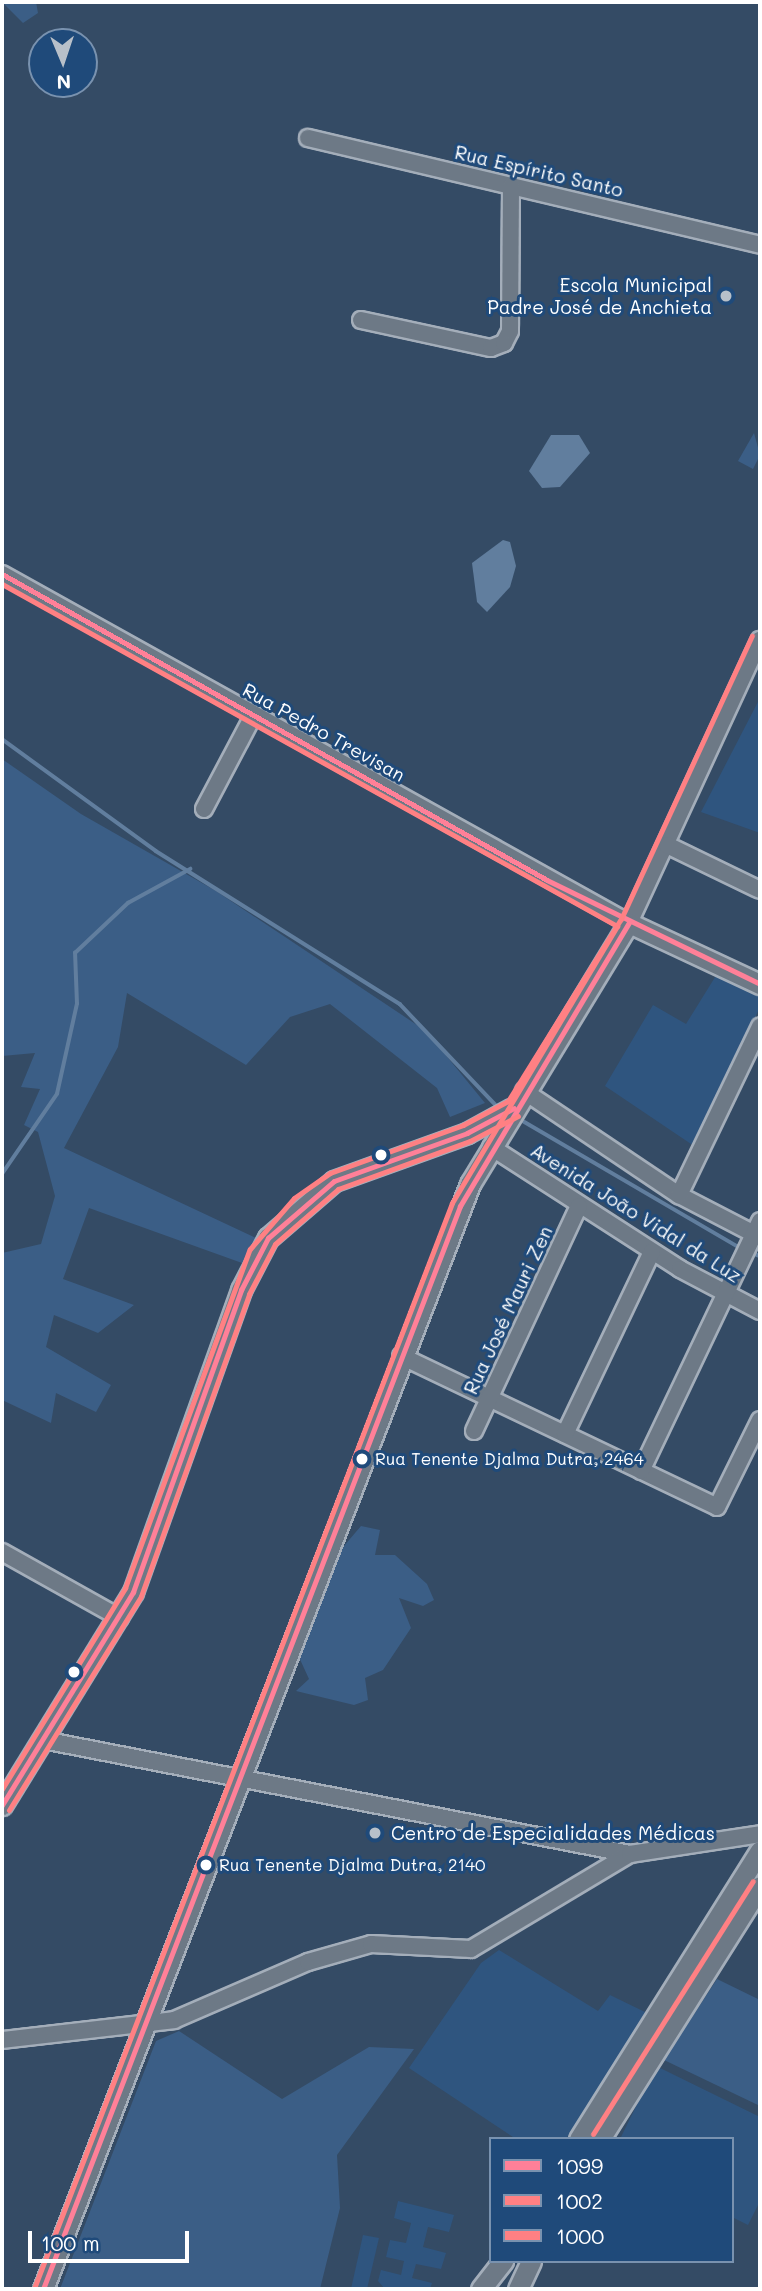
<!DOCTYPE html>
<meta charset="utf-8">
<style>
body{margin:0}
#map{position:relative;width:762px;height:2291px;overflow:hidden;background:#344b65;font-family:Mali,sans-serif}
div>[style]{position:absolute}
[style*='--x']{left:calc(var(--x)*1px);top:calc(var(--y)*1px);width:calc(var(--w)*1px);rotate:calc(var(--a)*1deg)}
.built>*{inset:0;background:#2f557f}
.green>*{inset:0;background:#3b5e86}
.water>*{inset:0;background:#617e9e}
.stream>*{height:3.5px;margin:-1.75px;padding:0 1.75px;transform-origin:1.75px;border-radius:1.75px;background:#617e9e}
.roads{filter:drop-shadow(2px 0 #a4aeba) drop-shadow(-2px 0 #a4aeba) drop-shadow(0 2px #a4aeba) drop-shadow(0 -2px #a4aeba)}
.minor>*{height:16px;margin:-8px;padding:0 8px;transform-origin:8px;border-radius:8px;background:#6d7986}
.major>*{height:19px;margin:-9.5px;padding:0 9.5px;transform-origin:9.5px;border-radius:9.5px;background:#6d7986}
.bus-1>*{height:5px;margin:-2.5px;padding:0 2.5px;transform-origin:2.5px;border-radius:2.5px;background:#ff8098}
.bus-2>*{height:5px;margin:-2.5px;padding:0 2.5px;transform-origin:2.5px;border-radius:2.5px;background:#ff8083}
.bus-3>*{height:5px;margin:-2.5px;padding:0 2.5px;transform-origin:2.5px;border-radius:2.5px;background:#ff8083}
.dots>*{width:19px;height:19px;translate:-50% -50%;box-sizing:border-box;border:4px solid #1f4a7a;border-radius:50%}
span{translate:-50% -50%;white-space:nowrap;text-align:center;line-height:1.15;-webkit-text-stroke:6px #1f4a7a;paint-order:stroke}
.bus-label{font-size:17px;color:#fff}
.left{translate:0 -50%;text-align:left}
.street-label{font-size:19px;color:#fff}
.poi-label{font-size:19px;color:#fff}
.right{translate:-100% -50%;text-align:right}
.frame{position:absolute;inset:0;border:4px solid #fff;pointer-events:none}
.legend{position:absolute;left:489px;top:2137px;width:245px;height:126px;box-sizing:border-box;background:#1f4a7a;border:2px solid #7992af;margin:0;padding:9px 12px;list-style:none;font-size:21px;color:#fff}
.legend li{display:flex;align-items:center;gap:14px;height:35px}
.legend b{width:35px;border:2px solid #7992af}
.north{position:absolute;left:28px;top:28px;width:70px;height:70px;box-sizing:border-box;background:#1f4a7a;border:2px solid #7992af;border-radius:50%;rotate:178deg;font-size:19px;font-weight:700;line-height:28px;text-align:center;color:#fff}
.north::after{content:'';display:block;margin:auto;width:24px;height:32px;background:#b8c0c9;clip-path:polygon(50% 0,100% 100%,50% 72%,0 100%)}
.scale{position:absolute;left:28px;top:2231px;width:161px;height:32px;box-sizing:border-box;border:4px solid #fff;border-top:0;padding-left:9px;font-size:21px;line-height:24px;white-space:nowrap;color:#fff;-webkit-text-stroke:5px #1f4a7a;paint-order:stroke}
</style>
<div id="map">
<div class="built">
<div style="clip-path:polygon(760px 698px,760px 833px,701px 812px)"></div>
<div style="clip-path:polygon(717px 974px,760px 995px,760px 1007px,694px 1146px,605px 1086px,653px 1005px,686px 1024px)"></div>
<div style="clip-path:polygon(499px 1950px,598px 2011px,610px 1995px,647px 2013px,566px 2139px,516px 2139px,409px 2068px,481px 1963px)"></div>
<div style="clip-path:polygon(656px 2066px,760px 2117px,760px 2201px,748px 2225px,732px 2217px,732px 2139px,620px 2139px)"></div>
<div style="clip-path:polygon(398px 2201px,454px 2215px,449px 2232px,428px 2227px,423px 2247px,446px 2253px,441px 2269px,416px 2264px,412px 2278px,432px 2283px,430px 2289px,385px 2289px,378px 2281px,381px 2270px,401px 2275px,404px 2261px,386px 2257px,390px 2240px,406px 2243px,411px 2223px,394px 2218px)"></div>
<div style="clip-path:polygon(363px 2235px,379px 2238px,367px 2289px,351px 2289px)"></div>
</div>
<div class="green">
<div style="clip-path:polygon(2px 2px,36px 2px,38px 13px,23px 23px)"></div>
<div style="clip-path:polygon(754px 433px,760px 455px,753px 469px,738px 461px)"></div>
<div style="clip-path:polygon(2px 759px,81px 814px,216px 891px,426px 1031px,485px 1103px,450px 1117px,437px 1088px,330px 1004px,290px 1017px,246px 1065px,127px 993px,118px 1047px,64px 1148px,256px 1238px,242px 1263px,89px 1208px,63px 1279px,134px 1305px,98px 1333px,54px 1315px,46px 1347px,111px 1385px,96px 1412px,56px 1393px,51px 1423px,2px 1400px,2px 1253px,41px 1244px,55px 1196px,38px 1132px,24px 1125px,40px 1089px,21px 1087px,35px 1053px,2px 1056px)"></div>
<div style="clip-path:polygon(361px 1526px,380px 1530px,375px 1555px,395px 1555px,427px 1584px,434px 1600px,423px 1606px,399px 1598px,411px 1628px,383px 1670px,365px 1678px,368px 1700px,354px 1705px,296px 1691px,309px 1679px,298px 1655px,312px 1611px,332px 1560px)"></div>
<div style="clip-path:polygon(717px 1979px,760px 2000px,760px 2106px,664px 2060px)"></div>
<div style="clip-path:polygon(179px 2031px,282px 2099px,369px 2047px,414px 2049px,337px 2155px,340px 2208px,320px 2289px,60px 2289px,156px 2041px)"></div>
</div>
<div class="water">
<div style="clip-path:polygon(551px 435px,579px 435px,590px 453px,560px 487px,542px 488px,529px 471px)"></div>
<div style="clip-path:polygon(503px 540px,510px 542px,516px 566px,510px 587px,487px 612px,477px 602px,472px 563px)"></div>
</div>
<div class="stream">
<div style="--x:2;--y:739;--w:190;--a:36"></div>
<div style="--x:156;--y:851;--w:288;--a:32.1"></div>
<div style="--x:400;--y:1004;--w:138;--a:46.5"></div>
<div style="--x:523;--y:1121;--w:254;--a:30.3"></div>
<div style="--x:2;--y:1174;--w:97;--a:-55.5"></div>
<div style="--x:57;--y:1094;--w:92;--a:-77.5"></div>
<div style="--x:77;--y:1004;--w:51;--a:-92.2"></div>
<div style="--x:75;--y:953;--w:73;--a:-43.3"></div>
<div style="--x:128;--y:903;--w:71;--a:-28.7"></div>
<div style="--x:749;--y:1252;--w:12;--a:20"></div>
</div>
<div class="roads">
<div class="minor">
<div style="--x:308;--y:138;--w:464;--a:13.3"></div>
<div style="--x:361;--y:320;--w:133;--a:12.2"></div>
<div style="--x:491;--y:348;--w:14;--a:-21"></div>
<div style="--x:504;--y:343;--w:13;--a:-63"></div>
<div style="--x:510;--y:331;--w:145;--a:-89.6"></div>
<div style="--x:2;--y:574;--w:718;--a:29.1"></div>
<div style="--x:629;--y:923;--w:312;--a:-65.2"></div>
<div style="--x:204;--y:809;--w:105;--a:-62.2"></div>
<div style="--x:667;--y:845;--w:103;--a:25.8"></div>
<div style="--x:524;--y:1091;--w:187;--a:33.9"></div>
<div style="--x:679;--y:1195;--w:91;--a:27.4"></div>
<div style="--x:491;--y:1147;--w:225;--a:32.8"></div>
<div style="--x:680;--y:1269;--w:90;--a:27.7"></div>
<div style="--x:679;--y:1195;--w:187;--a:-64.3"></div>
<div style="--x:401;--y:1356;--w:350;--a:25.5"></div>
<div style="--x:717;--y:1507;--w:97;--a:-63.7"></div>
<div style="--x:474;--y:1431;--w:248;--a:-65"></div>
<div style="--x:565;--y:1434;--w:202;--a:-64.5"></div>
<div style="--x:641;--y:1471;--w:277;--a:-64.5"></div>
<div style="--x:2;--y:1552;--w:135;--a:29.2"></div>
<div style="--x:43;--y:1740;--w:598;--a:10.99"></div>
<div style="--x:2;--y:2040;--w:173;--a:-6.6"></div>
<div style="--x:174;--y:2020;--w:146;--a:-23.4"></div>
<div style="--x:308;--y:1962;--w:66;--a:-15.9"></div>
<div style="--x:371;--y:1944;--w:100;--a:2.9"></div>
<div style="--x:471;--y:1949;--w:185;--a:-30.9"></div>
<div style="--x:630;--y:1854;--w:132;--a:-8.7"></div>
</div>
<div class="major">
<div style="--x:2;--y:1805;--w:250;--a:-58.4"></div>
<div style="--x:133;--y:1592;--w:321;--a:-70.3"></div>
<div style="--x:241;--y:1290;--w:59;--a:-62.6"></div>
<div style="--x:268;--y:1238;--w:87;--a:-40.8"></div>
<div style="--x:334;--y:1181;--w:141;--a:-19.8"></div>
<div style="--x:467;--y:1133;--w:50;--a:-28.6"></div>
<div style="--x:579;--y:2139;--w:340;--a:-57.9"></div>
<div style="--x:600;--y:2139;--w:299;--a:-57.7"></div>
<div style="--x:43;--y:2289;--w:1185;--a:-68.87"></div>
<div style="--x:470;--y:1184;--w:306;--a:-58.7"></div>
<div style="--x:629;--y:923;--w:145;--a:25"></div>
<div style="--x:481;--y:2289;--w:36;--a:-52"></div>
<div style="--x:518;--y:2289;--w:31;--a:-65"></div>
</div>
</div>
<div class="bus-1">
<div style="--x:2;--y:574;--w:625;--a:29.31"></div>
<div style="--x:547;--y:880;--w:237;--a:26"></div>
<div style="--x:2;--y:1805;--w:250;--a:-58.4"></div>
<div style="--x:133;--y:1592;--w:321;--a:-70.3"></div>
<div style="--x:241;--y:1290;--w:59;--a:-62.6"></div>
<div style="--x:268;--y:1238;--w:87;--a:-40.8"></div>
<div style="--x:334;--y:1181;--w:141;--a:-19.8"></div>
<div style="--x:467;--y:1133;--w:53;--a:-28"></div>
<div style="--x:43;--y:2289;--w:1161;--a:-68.94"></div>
<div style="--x:460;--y:1206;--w:330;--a:-59.2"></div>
</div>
<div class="bus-2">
<div style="--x:2;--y:584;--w:704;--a:29.08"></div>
<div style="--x:617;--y:926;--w:322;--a:120.8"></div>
<div style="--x:452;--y:1203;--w:1161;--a:111.06"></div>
<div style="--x:9;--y:1810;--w:251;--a:-58.3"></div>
<div style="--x:141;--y:1596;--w:321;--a:-70.3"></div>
<div style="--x:249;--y:1294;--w:56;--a:-62.5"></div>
<div style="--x:275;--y:1244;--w:84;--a:-41.1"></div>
<div style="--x:338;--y:1189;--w:140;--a:-20"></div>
<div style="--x:470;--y:1141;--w:54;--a:-27.5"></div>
</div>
<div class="bus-3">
<div style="--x:2;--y:1789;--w:236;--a:-58.5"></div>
<div style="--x:125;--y:1588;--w:361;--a:-69.8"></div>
<div style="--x:250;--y:1249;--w:67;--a:-49.2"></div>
<div style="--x:294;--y:1198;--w:44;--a:-34.8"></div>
<div style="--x:330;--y:1173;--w:141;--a:-19.8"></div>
<div style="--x:463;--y:1125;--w:51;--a:-28.1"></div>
<div style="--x:508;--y:1101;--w:214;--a:-58.2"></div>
<div style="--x:621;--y:919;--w:312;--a:-65.2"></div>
<div style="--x:593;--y:2134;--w:299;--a:-57.7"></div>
</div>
<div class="dots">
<div style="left:726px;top:296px;background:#b8c0c9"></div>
<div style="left:381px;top:1155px;background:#fff"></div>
<div style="left:362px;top:1459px;background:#fff"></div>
<div style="left:74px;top:1672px;background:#fff"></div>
<div style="left:375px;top:1833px;background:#b8c0c9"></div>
<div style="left:206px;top:1865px;background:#fff"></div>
</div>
<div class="bus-label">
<span class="left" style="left:375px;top:1459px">Rua Tenente Djalma Dutra, 2464</span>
<span class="left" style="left:219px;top:1865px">Rua Tenente Djalma Dutra, 2140</span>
</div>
<div class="street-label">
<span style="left:539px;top:171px;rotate:13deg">Rua Espírito Santo</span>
<span style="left:324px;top:732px;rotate:29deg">Rua Pedro Trevisan</span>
<span style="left:636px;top:1213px;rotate:32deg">Avenida João Vidal da Luz</span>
<span style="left:508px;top:1310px;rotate:-65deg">Rua José Mauri Zen</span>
</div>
<div class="poi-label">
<span class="right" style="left:712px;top:296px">Escola Municipal<br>Padre José de Anchieta</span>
<span class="left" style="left:391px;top:1833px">Centro de Especialidades Médicas</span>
</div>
<div class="frame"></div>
<ul class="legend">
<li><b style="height:9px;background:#ff8098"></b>1099</li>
<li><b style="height:9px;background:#ff8083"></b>1002</li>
<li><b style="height:9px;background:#ff8083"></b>1000</li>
</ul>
<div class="north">N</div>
<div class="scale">100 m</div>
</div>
